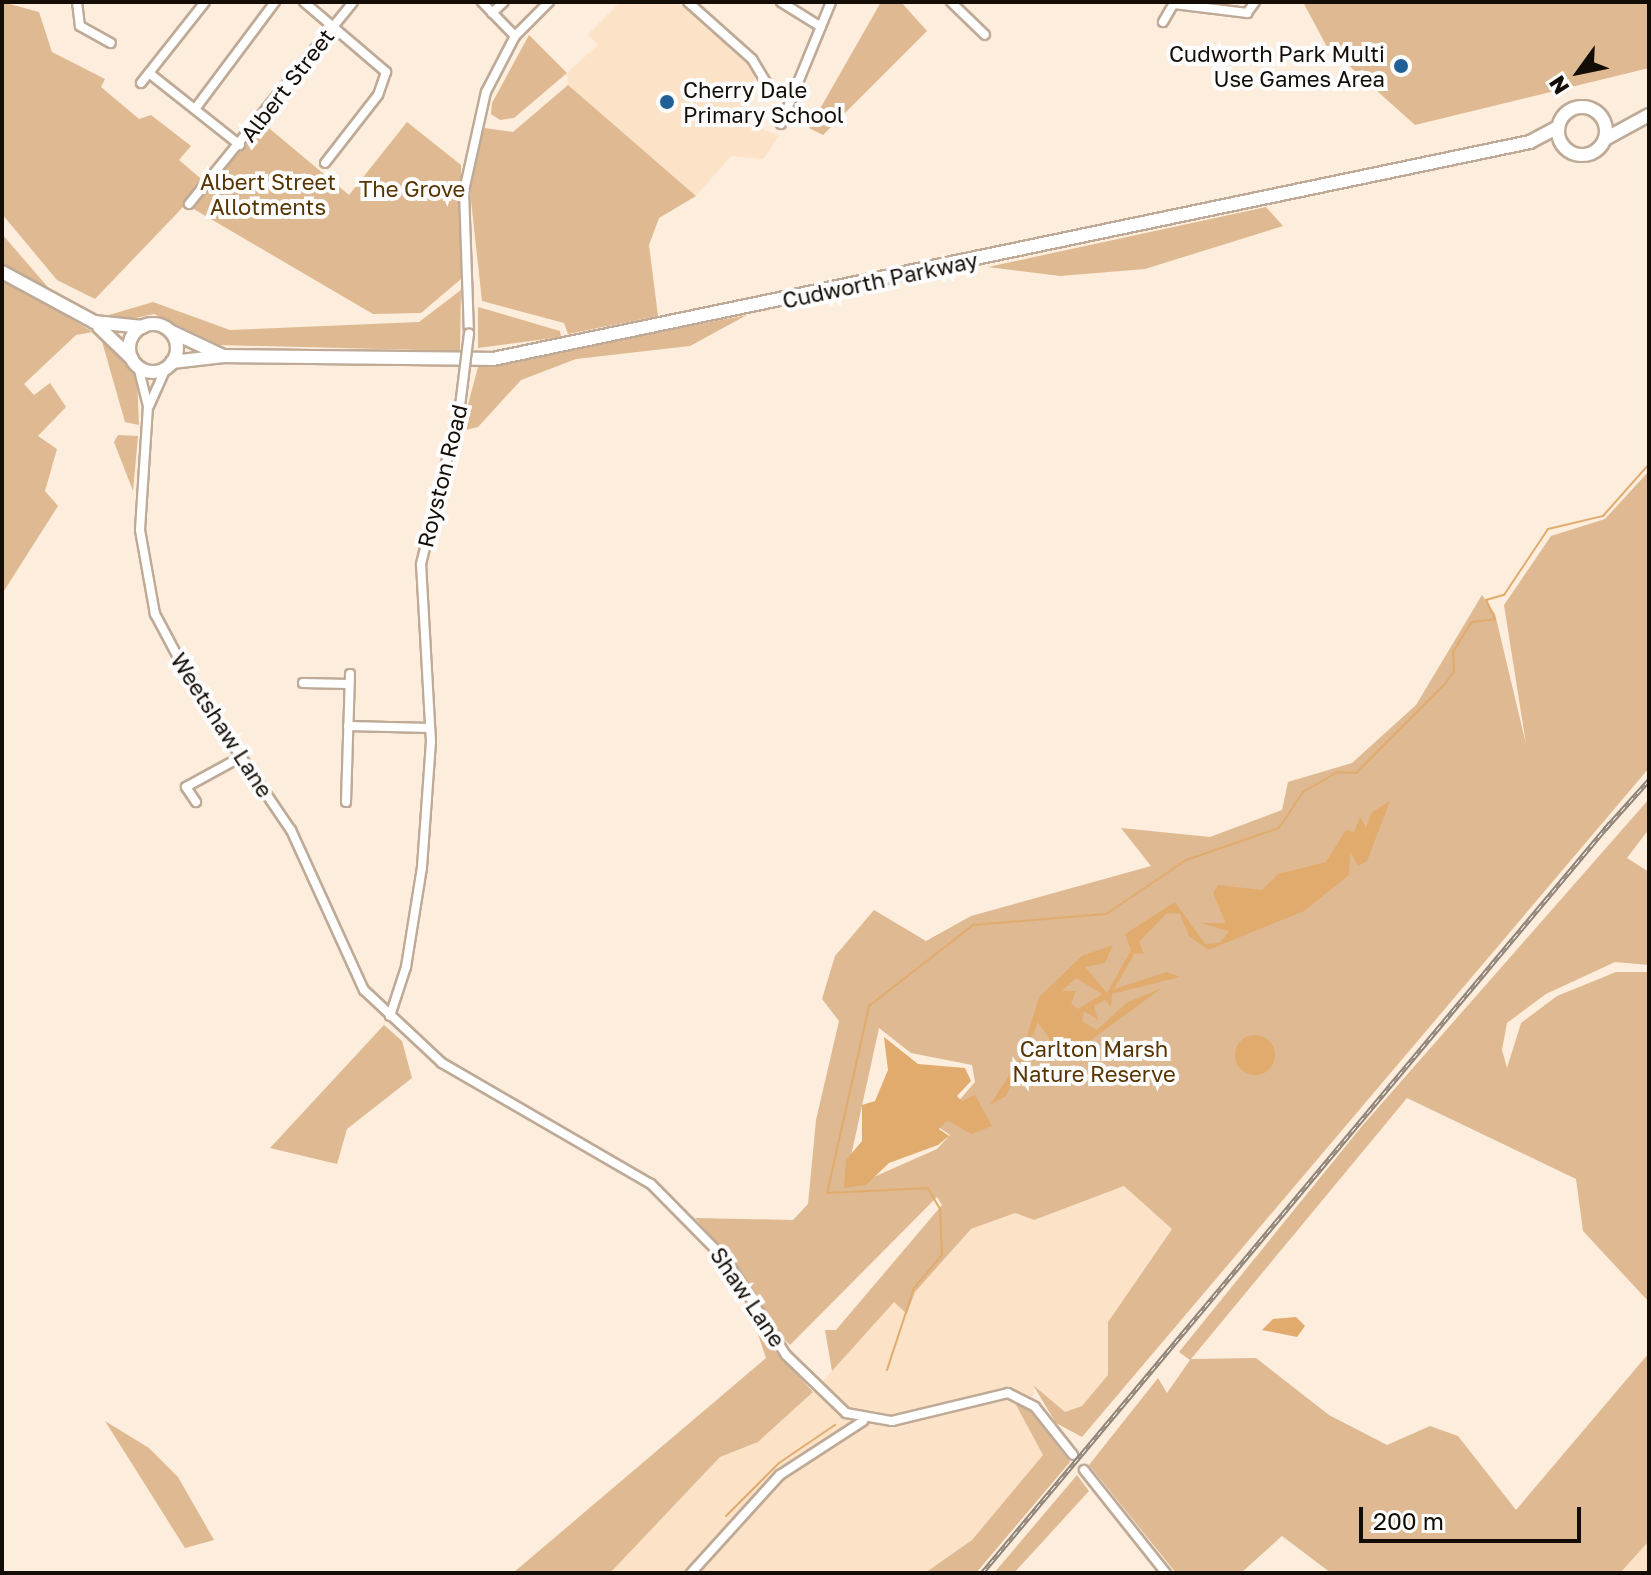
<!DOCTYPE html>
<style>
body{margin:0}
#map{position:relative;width:1651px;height:1575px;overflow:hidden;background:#fdeddc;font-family:"Golos Text",sans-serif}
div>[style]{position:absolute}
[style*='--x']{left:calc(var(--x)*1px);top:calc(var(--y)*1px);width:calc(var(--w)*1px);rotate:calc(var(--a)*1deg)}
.built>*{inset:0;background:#fce2c6}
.green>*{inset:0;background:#deb991}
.water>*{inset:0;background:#e1ab6e}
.round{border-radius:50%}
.stream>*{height:2px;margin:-1px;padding:0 1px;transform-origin:1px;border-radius:1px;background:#e1ab6e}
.roads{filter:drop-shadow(2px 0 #beaa96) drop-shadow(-2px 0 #beaa96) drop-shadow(0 2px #beaa96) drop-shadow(0 -2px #beaa96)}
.minor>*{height:8px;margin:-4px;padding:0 4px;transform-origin:4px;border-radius:4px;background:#fff}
.highway>*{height:12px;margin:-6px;padding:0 6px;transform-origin:6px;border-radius:6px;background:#fff}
.highway>.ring{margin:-6px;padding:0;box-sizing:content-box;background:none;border:12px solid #fff;border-radius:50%}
.rail>*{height:5px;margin-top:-2.5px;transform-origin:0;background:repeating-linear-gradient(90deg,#fdfdfd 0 6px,#8f8377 0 12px);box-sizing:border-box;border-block:2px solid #8f8377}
.bridges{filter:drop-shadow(2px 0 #beaa96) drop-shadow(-2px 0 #beaa96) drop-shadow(0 2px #beaa96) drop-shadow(0 -2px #beaa96)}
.minor-bridge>*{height:8px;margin:-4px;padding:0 4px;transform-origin:4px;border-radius:4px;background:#fff}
.dots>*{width:22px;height:22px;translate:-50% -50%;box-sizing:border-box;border:4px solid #fdfdfd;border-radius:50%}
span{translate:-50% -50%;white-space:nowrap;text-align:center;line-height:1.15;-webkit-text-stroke:8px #fdfdfd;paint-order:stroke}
.poi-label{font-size:22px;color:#140d06}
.right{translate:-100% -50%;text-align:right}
.left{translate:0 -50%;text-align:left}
.street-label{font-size:22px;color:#140d06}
.park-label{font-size:22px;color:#573400}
.frame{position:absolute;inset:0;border:4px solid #140d06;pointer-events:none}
.north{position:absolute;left:1539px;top:32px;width:80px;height:80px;-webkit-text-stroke:6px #fdfdfd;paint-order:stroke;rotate:237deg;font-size:22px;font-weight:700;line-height:32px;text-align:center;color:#140d06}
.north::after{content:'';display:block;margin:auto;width:28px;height:36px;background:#140d06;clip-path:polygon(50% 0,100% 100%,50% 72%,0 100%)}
.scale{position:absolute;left:1359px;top:1507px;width:222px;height:36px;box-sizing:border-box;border:4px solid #140d06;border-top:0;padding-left:10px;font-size:24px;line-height:28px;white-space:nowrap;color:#140d06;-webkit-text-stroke:6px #fdfdfd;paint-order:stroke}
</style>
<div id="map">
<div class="built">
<div style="clip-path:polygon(620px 2px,677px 2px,758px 69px,739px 119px,779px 136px,763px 159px,731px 156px,696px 196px,568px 85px,567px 73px,598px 45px,588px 34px)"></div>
<div style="clip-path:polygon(1124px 1186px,1172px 1228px,1108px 1322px,1108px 1375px,1082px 1406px,1064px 1413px,1034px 1386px,1034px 1395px,1016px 1406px,1043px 1455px,972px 1540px,925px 1573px,610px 1573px,720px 1457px,758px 1442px,813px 1392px,894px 1301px,908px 1313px,915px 1292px,971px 1229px,1015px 1213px,1034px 1220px)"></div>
<div style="clip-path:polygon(1649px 1541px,1649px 1573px,1620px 1573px)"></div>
</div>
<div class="green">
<div style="clip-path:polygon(2px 2px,39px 12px,52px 52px,105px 79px,101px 87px,139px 119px,151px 115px,191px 146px,179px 160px,206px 183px,95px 299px,57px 280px,2px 214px)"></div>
<div style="clip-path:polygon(881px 2px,901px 2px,927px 31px,823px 135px,809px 128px)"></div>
<div style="clip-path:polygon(1303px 2px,1649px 2px,1649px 68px,1415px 125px,1326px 45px)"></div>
<div style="clip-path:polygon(529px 35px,567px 73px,514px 118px,500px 120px,491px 114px,492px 103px)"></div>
<div style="clip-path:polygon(568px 85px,696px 196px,659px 218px,649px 245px,658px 316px,568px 334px,564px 323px,482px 301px,470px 191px,484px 128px,513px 132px)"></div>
<div style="clip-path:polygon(407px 122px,461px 165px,461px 279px,421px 313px,373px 314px,192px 208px,264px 124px,349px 195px)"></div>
<div style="clip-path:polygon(1266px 207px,1283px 226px,1145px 269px,1060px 276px,988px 267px)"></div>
<div style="clip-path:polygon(2px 234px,52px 292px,2px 264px)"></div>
<div style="clip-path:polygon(2px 278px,93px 332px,76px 335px,24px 384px,34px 395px,50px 383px,66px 407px,38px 436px,57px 449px,45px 491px,58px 506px,2px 594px)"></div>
<div style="clip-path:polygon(461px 290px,460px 351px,220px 345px,154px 314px,117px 322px,109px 315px,153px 302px,230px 330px,419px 322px)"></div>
<div style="clip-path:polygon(478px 307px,560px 331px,561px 337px,478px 348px)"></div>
<div style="clip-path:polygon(747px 315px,690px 346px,576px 359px,521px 380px,478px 427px,461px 431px,478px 367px)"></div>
<div style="clip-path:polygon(101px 338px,137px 378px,139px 425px,125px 422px)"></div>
<div style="clip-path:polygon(118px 435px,138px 436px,133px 491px,114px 442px)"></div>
<div style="clip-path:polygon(evenodd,1649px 471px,1649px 768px,1082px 1437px,1056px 1423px,1033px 1385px,1065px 1412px,1082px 1406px,1108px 1375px,1108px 1322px,1172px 1229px,1124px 1186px,1034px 1220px,1015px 1213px,971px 1229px,915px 1292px,907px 1314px,894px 1302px,832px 1371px,825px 1330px,836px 1330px,942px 1205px,937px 1197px,790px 1345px,772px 1328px,734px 1263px,695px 1218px,793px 1220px,808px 1204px,816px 1120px,839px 1021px,822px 999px,835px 956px,874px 910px,926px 941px,971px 916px,1151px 866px,1121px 828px,1210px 837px,1282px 810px,1288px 782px,1352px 763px,1416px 705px,1482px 595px,1495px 614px,1526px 744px,1504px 605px,1551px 536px,1605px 519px,1649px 471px,879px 1028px,911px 1053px,972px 1065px,975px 1082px,937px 1126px,950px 1135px,937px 1149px,867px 1180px,846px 1179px,879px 1028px)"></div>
<div style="clip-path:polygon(1649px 799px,1649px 829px,1627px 858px,1649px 872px,1649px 965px,1615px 962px,1546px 994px,1507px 1023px,1502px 1050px,1507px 1068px,1521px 1023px,1557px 996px,1616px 972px,1649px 972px,1649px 1302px,1583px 1231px,1576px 1179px,1407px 1098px,1191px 1359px,1256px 1358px,1329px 1415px,1387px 1445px,1430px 1426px,1458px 1436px,1516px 1510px,1649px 1353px,1649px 1541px,1620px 1573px,1331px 1573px,1282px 1536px,1241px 1573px,1176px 1573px,1089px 1465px,1158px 1378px,1167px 1393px,1190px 1360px,1179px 1352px,1362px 1126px)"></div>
<div style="clip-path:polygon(384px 1025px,402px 1041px,412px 1078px,347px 1129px,337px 1164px,270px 1148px)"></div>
<div style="clip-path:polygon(747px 1302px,773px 1349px,813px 1392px,758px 1442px,720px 1457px,610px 1573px,513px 1573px,766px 1358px)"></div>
<div style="clip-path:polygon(1016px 1405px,1025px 1405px,1070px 1462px,976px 1573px,925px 1573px,972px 1540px,1043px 1455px)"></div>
<div style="clip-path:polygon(105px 1421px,149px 1448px,178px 1477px,214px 1540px,185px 1548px)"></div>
<div style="clip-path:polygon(1077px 1475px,1089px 1491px,1014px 1573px,994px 1573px)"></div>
</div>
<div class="water">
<div style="clip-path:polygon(evenodd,1390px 801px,1367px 861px,1358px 866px,1350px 851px,1349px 875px,1304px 911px,1208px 950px,1189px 936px,1180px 914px,1167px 913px,1139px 942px,1144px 954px,1135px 953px,1114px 989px,1167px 972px,1180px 977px,1112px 994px,1111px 1007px,1105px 1000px,1094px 1006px,1098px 1020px,1084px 1011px,1082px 1021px,1097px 1030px,1126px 1003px,1162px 988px,1069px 1056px,1047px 1061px,1050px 1040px,1038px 1022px,1006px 1096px,990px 1105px,1020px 1059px,1039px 997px,1082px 956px,1113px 945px,1105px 963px,1085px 967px,1107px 993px,1131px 950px,1125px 934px,1175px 902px,1205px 944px,1220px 943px,1229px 931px,1200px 923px,1226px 923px,1213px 894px,1218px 885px,1262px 890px,1278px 874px,1326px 862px,1346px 830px,1354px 832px,1360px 817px,1366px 828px,1372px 812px,1390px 801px,1076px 978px,1102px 994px,1078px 1009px,1071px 1003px,1076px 991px,1062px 991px,1076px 978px)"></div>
<div class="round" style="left:1235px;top:1035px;width:40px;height:40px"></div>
<div style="clip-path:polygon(884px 1037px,918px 1064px,965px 1068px,971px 1081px,957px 1096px,962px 1101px,975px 1095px,992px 1126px,971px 1134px,947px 1120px,939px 1129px,949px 1136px,938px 1145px,889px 1163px,866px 1185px,844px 1188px,846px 1160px,862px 1141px,862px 1105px,875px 1101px,888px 1070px)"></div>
<div style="clip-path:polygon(1296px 1317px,1305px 1326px,1297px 1337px,1262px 1330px,1273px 1319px)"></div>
</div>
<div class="stream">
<div style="--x:887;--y:1370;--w:86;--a:-71.8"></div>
<div style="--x:914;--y:1288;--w:43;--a:-49.7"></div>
<div style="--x:942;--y:1255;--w:46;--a:-92.5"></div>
<div style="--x:940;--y:1209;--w:24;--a:-120"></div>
<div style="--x:928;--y:1188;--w:101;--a:177.2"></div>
<div style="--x:827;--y:1193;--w:192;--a:-77.3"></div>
<div style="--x:869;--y:1006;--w:132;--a:-37.9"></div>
<div style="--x:973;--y:925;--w:133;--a:-4.7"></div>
<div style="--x:1106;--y:914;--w:97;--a:-34"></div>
<div style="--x:1186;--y:860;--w:98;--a:-19"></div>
<div style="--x:1279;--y:828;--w:43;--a:-56.3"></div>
<div style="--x:1303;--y:792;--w:39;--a:-30"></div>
<div style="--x:1337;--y:772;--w:19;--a:3"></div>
<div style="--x:1356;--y:773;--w:124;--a:-45"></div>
<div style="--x:1444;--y:685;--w:17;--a:-54"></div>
<div style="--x:1454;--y:671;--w:19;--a:-93"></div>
<div style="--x:1453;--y:652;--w:36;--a:-58"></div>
<div style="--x:1472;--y:622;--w:23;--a:-7"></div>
<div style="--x:1495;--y:619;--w:21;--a:-115"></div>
<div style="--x:1486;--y:600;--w:19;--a:-16"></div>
<div style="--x:1504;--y:595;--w:79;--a:-56.3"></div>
<div style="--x:1548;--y:529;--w:57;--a:-13.3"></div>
<div style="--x:1603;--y:516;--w:69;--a:-48.5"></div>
<div style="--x:726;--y:1516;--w:75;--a:-45"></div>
<div style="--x:779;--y:1463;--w:68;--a:-34.2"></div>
</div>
<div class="roads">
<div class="minor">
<div style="--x:77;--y:2;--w:24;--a:83"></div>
<div style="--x:80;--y:26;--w:35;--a:29"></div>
<div style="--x:304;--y:2;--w:108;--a:40.5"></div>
<div style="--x:386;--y:72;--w:24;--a:109"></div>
<div style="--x:378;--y:95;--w:86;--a:127.9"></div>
<div style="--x:482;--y:2;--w:47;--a:45.9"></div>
<div style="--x:688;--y:2;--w:86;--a:41.7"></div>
<div style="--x:752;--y:59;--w:31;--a:59"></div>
<div style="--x:768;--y:86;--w:26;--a:29"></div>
<div style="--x:781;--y:2;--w:47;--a:32"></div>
<div style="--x:951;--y:2;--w:47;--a:44.1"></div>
<div style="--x:1174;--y:4;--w:74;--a:7"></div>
<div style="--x:1247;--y:13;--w:14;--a:-54"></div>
<div style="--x:492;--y:13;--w:16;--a:-43"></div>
<div style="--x:1163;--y:22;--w:22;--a:-60"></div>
<div style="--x:149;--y:73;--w:116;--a:38.4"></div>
<div style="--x:141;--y:83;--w:103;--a:-51.7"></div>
<div style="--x:195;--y:109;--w:134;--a:-53.2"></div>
<div style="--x:781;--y:124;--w:132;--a:-67.7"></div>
<div style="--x:189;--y:204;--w:260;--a:-50.9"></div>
<div style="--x:469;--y:334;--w:143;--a:-92"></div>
<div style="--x:464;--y:191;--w:101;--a:-77.5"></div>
<div style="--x:486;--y:92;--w:63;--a:-62.6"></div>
<div style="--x:515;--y:36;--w:48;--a:-45"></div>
<div style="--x:138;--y:366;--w:41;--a:76"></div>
<div style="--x:148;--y:406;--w:124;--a:93.7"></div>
<div style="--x:140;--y:530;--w:85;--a:79.9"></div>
<div style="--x:155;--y:614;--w:85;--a:61.9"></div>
<div style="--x:195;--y:689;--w:171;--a:55.8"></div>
<div style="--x:291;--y:830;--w:176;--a:65.5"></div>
<div style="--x:364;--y:990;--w:107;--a:43.1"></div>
<div style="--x:442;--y:1063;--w:241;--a:30.1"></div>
<div style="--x:651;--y:1184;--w:108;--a:45.4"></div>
<div style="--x:727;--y:1261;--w:111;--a:57.9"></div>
<div style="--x:786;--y:1355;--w:83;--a:44"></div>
<div style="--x:846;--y:1413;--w:47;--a:9.9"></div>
<div style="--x:892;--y:1421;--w:119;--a:-13.6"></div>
<div style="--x:1008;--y:1393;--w:30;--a:27"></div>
<div style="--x:1035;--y:1407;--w:61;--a:51.6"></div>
<div style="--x:149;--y:406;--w:42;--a:-65.9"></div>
<div style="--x:303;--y:683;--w:46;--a:1.2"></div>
<div style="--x:348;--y:726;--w:82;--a:1.4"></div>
<div style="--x:196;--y:802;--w:18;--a:-124"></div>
<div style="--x:186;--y:787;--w:63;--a:-28.6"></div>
<div style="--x:346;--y:802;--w:128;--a:-88.2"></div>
<div style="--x:390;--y:1016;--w:52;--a:-71.9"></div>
<div style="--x:406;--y:967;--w:101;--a:-80.9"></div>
<div style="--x:422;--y:867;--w:125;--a:-85.9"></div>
<div style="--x:431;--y:742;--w:178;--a:-93.2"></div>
<div style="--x:421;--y:564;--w:163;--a:-76.1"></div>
<div style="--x:1084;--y:1470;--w:132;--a:51.5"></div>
<div style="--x:691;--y:1573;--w:132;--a:-47.8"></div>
<div style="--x:780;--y:1475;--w:99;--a:-33"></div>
</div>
<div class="highway">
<div class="ring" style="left:1558px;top:107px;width:36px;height:36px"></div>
<div style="--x:1605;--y:139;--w:50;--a:-28.6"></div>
<div style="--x:2;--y:272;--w:105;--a:28.5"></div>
<div style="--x:94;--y:322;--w:49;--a:5.8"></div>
<div class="ring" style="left:129px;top:324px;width:36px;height:36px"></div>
<div style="--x:99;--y:327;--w:46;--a:44.1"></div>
<div style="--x:172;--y:332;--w:54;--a:25.1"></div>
<div style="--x:172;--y:362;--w:52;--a:-6.6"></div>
<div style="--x:224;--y:356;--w:269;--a:0.6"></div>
<div style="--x:493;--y:359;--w:1059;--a:-11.82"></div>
<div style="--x:1530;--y:142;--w:32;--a:-28"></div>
</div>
</div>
<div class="rail">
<div style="--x:1605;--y:829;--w:66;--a:-48.1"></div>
<div style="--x:982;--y:1573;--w:978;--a:-50.06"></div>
</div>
<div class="bridges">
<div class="minor-bridge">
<div style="--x:460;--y:406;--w:73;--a:-82.9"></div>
</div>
</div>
<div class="dots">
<div style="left:1401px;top:66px;background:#216096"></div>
<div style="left:667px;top:102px;background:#216096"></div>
</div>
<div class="poi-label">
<span class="right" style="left:1385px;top:66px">Cudworth Park Multi<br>Use Games Area</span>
<span class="left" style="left:683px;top:102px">Cherry Dale<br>Primary School</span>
</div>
<div class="street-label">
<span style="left:287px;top:85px;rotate:-52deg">Albert Street</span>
<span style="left:880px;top:280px;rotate:-12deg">Cudworth Parkway</span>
<span style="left:442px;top:476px;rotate:-76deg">Royston Road</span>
<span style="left:222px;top:725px;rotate:57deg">Weetshaw Lane</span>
<span style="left:748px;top:1297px;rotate:56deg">Shaw Lane</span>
</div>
<div class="park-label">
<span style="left:268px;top:194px">Albert Street<br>Allotments</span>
<span style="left:412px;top:189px">The Grove</span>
<span style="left:1094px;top:1061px">Carlton Marsh<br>Nature Reserve</span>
</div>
<div class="frame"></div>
<div class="north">N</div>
<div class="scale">200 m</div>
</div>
